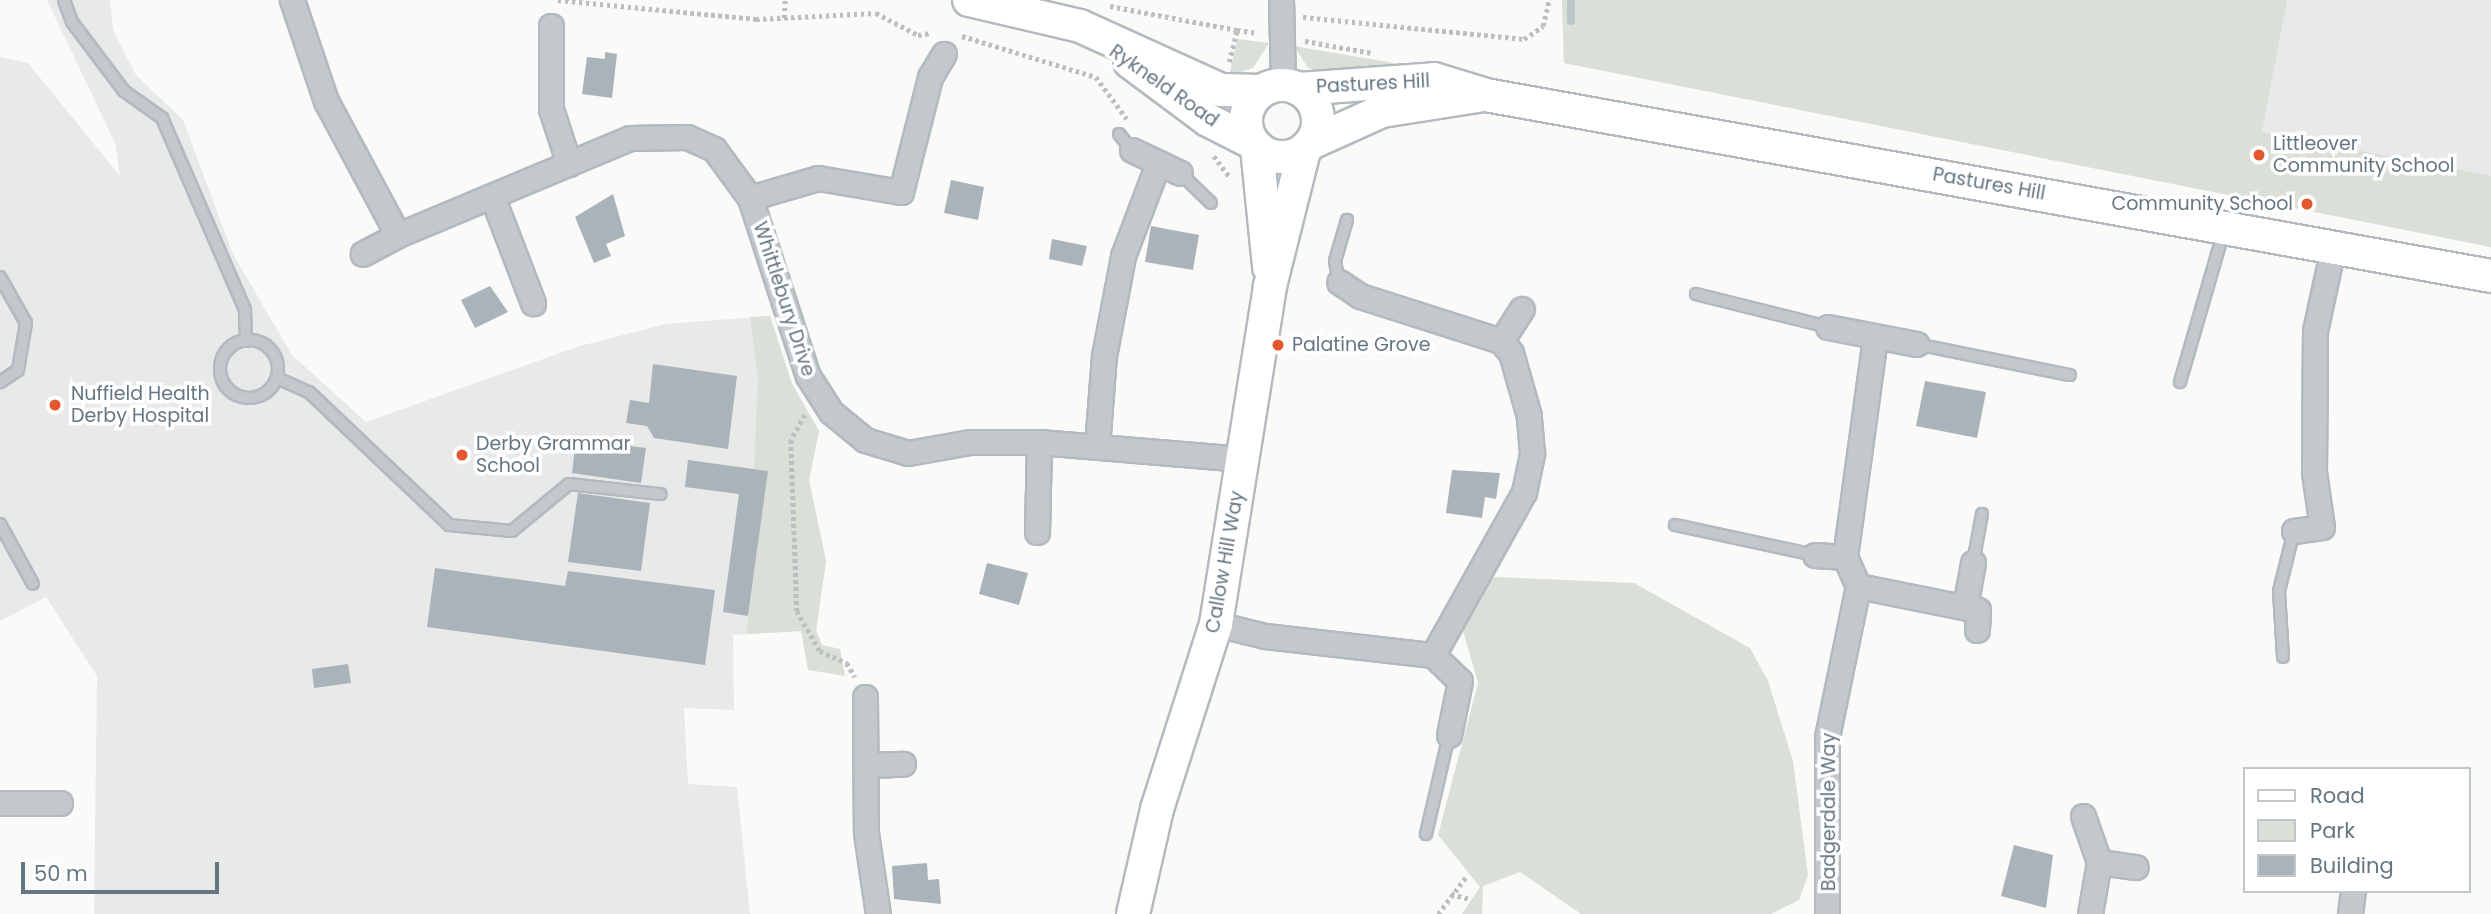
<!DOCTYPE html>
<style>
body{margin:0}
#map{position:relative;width:2491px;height:914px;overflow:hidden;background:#fafaf8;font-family:Poppins,sans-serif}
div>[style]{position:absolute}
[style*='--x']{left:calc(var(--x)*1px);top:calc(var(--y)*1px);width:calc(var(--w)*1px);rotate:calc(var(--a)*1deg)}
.built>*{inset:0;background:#e8e9e9}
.green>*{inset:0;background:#dadfd7}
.stream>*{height:8px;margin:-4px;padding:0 4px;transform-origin:4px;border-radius:4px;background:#bbc7cb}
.building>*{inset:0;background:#aab3b9}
.path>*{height:4.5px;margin-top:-2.25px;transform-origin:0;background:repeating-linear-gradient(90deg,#bbbfc2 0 3.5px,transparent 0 7px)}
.roads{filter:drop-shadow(2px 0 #b3babf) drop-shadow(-2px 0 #b3babf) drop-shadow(0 2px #b3babf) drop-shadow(0 -2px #b3babf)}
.lane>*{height:10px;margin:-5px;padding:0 5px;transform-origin:5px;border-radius:5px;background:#c3c8cc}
.lane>.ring{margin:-5px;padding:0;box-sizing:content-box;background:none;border:10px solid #c3c8cc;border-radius:50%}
.street>*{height:23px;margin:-11.5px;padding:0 11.5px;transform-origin:11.5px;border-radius:11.5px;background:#c3c8cc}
.secondary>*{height:32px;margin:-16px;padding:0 16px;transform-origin:16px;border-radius:16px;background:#fff}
.secondary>.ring{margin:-16px;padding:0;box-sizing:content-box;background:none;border:32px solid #fff;border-radius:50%}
.dots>*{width:19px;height:19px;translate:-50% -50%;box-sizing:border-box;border:4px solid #fff;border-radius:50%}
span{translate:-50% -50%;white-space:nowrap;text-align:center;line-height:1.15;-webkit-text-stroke:7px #fff;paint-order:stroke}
.street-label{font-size:19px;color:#657683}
.poi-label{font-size:19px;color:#657683}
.left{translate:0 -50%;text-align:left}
.right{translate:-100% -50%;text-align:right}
.legend{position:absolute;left:2243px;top:767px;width:228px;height:126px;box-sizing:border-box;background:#fff;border:2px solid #c1c8cd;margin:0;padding:9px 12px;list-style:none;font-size:21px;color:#657683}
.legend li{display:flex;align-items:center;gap:14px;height:35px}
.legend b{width:35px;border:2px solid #c1c8cd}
.scale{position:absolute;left:21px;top:862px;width:198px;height:32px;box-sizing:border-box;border:4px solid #657683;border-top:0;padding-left:9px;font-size:21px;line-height:24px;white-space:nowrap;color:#657683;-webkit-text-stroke:5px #fff;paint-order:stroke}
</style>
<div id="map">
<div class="built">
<div style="clip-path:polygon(47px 0,110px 0,113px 30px,136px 75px,183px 120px,233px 254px,292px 355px,366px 422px,580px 346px,666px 324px,770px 316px,792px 384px,819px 431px,809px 480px,826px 561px,816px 630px,733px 635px,734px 710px,684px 708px,688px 784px,737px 787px,750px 914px,94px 914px,97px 676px,46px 597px,0 621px,0 57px,28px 63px,120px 176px,115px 143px)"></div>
<div style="clip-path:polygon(1562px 0,2491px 0,2491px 247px,1564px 63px)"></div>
</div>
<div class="green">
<div style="clip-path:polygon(1562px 0,2287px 0,2262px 132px,2491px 176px,2491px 247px,1564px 63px)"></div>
<div style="clip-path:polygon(1237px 39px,1269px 43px,1253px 68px,1229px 76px)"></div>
<div style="clip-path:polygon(1294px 46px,1394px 63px,1397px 67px,1328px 74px,1308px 68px)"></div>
<div style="clip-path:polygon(770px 316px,792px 384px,819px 431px,809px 480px,826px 561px,816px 630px,822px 645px,840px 649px,845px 676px,808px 670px,801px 631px,746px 634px,768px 471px,754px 469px,758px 378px,750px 317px)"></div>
<div style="clip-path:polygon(1494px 577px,1634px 583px,1750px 648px,1768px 681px,1793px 761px,1808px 875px,1799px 900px,1771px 914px,1581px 914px,1520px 872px,1483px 886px,1482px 914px,1462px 914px,1480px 887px,1438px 835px,1478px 683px,1463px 631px,1468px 612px)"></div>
</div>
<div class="stream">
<div style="--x:1571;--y:21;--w:21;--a:-90"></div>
</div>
<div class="building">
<div style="clip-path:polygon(605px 52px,617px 54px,612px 98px,582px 94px,587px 57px,605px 59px)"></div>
<div style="clip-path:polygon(951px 180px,984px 187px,978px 220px,944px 213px)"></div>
<div style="clip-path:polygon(613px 194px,625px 236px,606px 244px,611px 256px,594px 263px,575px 217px)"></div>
<div style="clip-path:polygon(1151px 226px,1199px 235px,1193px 270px,1145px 262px)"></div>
<div style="clip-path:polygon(1052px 239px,1087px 246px,1082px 266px,1049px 259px)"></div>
<div style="clip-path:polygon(490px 286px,508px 312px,475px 328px,461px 300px)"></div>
<div style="clip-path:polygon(653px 364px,737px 376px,728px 449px,654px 438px,647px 426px,626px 423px,630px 400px,649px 403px)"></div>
<div style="clip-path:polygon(1925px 381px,1986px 392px,1977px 438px,1916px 426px)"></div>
<div style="clip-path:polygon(576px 439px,646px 448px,641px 483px,572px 473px)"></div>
<div style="clip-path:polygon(688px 460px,768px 471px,748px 616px,723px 612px,739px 494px,685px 487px)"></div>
<div style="clip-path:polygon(1452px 470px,1500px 473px,1496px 499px,1485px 497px,1482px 518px,1446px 513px)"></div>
<div style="clip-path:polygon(578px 493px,650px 503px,641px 571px,568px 562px)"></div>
<div style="clip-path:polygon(987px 563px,1028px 573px,1019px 605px,979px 594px)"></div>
<div style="clip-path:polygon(435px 568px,565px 586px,568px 571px,715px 590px,705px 665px,427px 627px)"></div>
<div style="clip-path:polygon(348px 664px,351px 683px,314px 688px,312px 669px)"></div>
<div style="clip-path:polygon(2014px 845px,2053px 855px,2046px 908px,2001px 896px)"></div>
<div style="clip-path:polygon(927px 863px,928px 880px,939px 879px,941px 904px,894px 899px,892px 866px)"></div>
</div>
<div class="path">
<div style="--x:558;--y:0;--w:199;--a:5.5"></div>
<div style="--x:756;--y:19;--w:120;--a:-2.9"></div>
<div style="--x:876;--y:13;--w:47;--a:27.6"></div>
<div style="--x:918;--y:35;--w:12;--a:-9"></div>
<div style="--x:1110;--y:6;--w:129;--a:10.7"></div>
<div style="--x:1303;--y:17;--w:222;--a:5.7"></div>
<div style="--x:1524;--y:39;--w:23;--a:-34"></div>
<div style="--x:1543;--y:26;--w:27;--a:-77"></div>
<div style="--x:784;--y:18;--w:18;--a:-87"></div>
<div style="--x:962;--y:36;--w:140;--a:17"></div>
<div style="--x:1096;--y:77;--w:52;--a:53.6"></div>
<div style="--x:1305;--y:41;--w:68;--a:10.2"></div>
<div style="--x:1229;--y:62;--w:33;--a:-76"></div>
<div style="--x:1237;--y:30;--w:21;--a:8"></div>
<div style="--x:1214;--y:156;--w:26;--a:53"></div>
<div style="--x:805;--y:415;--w:29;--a:119"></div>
<div style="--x:791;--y:440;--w:171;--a:88"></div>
<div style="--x:797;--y:611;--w:46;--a:60.1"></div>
<div style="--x:820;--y:651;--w:30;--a:24"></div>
<div style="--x:847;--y:663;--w:16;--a:60"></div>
<div style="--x:1451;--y:894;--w:20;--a:15"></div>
<div style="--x:1438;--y:914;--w:46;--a:-52.9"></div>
</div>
<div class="roads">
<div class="lane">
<div style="--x:64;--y:0;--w:23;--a:70"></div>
<div style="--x:72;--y:22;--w:86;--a:53"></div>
<div style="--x:124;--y:91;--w:47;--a:35.4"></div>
<div style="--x:162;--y:118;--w:209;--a:66.6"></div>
<div style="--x:245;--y:310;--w:31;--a:88"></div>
<div style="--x:1119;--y:134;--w:21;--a:51"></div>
<div style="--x:1180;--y:173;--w:43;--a:44.1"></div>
<div style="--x:0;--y:277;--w:53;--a:60.5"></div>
<div style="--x:26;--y:323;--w:48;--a:99.7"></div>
<div style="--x:18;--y:370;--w:22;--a:146"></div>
<div style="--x:1339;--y:282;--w:21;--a:-101"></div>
<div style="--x:1335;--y:261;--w:43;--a:-73.7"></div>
<div style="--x:1696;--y:294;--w:136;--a:14"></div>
<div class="ring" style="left:220px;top:340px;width:48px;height:48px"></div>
<div style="--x:1916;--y:344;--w:157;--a:11.4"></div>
<div style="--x:277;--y:378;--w:35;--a:24"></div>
<div style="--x:309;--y:392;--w:193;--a:43.5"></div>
<div style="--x:449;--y:525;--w:63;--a:5.4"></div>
<div style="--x:512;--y:531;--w:74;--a:-39.5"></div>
<div style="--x:569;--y:484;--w:92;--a:6.3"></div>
<div style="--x:2180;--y:382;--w:157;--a:-73.8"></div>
<div style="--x:0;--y:524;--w:68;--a:61.2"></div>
<div style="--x:1675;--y:525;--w:143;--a:12.1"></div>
<div style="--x:1973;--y:563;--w:50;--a:-79.6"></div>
<div style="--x:2283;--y:657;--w:66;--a:-93.5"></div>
<div style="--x:2279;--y:591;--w:62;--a:-76"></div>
<div style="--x:1426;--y:834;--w:102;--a:-76.9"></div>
</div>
<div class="street">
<div style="--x:292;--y:0;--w:107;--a:71.4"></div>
<div style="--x:326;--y:101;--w:152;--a:61.8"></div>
<div style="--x:398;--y:235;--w:40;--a:152"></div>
<div style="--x:1281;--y:0;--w:84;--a:88.6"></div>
<div style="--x:551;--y:26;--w:83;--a:90"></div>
<div style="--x:551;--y:109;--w:58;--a:71.9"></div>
<div style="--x:1132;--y:150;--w:53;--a:25.6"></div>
<div style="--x:492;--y:196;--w:115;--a:69"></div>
<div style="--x:750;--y:198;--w:71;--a:-16.4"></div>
<div style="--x:818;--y:178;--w:84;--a:9.6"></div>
<div style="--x:901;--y:192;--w:119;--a:-75.8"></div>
<div style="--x:930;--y:77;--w:27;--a:-59"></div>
<div style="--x:398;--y:235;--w:251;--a:-22.7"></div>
<div style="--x:630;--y:138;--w:57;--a:-1"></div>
<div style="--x:687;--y:137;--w:30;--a:24"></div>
<div style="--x:714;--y:149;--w:61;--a:53.7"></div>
<div style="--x:750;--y:198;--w:187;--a:72"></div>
<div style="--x:808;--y:376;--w:43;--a:57.4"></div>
<div style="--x:831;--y:412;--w:44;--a:39.5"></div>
<div style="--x:865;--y:440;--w:45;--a:16.8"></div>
<div style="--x:908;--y:453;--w:63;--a:-10.1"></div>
<div style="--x:970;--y:442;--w:69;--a:0"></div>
<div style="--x:1039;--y:442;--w:204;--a:4.8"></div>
<div style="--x:1828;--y:327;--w:90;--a:10.9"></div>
<div style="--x:1501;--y:341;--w:38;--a:-57"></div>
<div style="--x:1097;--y:446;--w:90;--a:-85.6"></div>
<div style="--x:1104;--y:356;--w:102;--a:-79.2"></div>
<div style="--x:1123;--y:256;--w:96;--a:-69.3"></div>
<div style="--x:2294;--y:531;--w:28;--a:-8"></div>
<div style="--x:2322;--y:527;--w:56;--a:-98.3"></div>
<div style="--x:2314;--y:472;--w:141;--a:-89.6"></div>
<div style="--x:2315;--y:331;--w:85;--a:-77.8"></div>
<div style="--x:1037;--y:532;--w:90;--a:-88.7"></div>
<div style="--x:1815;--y:555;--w:30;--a:4"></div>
<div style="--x:1858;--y:586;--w:122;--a:11.3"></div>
<div style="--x:1978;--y:610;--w:20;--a:93"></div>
<div style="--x:1965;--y:607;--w:45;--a:-79.7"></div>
<div style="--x:1216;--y:624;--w:50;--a:13.8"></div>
<div style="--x:1265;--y:636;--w:169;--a:6.5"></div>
<div style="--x:1433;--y:655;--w:187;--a:-60.8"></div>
<div style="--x:1524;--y:492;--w:40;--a:-78"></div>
<div style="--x:1532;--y:453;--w:37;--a:-95"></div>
<div style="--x:1529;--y:416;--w:66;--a:-105.9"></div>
<div style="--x:1511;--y:353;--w:16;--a:-130"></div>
<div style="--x:1501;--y:341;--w:148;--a:-162.3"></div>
<div style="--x:1360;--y:296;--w:25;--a:-146"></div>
<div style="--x:1433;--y:655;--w:37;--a:44"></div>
<div style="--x:1460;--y:681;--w:55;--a:101.5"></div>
<div style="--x:865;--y:697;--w:136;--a:89.6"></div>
<div style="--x:866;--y:833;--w:82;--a:81.6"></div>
<div style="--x:867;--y:765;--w:36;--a:-2"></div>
<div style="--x:0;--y:803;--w:60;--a:0"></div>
<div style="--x:2083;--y:816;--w:49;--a:70.8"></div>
<div style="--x:2099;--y:862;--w:37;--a:8"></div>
<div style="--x:1827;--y:914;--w:177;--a:-90"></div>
<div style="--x:1827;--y:737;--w:154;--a:-78.4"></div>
<div style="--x:1858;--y:586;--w:32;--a:-114"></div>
<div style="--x:1845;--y:557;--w:221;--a:-82.2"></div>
<div style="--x:2090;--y:914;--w:53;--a:-80.2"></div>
<div style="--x:2350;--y:914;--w:23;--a:-83"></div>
</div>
<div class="secondary">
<div style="--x:969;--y:0;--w:114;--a:13.2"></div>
<div style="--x:1080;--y:26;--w:155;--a:24.4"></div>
<div style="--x:1221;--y:90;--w:40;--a:1.4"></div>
<div style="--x:1130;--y:62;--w:97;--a:36.6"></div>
<div style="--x:1208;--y:120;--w:48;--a:27.1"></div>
<div class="ring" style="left:1246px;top:85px;width:40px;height:40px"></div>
<div style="--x:1299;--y:89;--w:135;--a:-4.2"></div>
<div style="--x:1434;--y:79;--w:54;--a:17.1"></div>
<div style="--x:1486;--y:95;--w:1021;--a:10.21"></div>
<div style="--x:1311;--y:143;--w:78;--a:-24.3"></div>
<div style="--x:1382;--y:111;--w:97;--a:-8.9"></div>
<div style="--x:1257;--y:148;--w:120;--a:84.2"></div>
<div style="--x:1133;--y:914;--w:108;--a:-77.1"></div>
<div style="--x:1157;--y:809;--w:194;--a:-72.3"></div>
<div style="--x:1216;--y:624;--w:342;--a:-80.9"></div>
<div style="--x:1270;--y:286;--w:139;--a:-75.9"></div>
</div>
</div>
<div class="dots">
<div style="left:2259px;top:155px;background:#e4572e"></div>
<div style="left:2307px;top:204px;background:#e4572e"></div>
<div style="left:1278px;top:345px;background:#e4572e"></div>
<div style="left:55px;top:405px;background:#e4572e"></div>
<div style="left:462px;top:455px;background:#e4572e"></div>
</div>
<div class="street-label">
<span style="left:1373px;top:84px;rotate:-3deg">Pastures Hill</span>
<span style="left:1164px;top:86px;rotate:35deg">Rykneld Road</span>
<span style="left:1989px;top:184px;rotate:10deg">Pastures Hill</span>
<span style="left:784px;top:299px;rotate:72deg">Whittlebury Drive</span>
<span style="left:1225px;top:562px;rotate:-80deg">Callow Hill Way</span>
<span style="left:1829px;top:812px;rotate:-90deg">Badgerdale Way</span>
</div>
<div class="poi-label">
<span class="left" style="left:2273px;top:155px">Littleover<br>Community School</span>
<span class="right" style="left:2293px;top:204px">Community School</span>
<span class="left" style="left:1292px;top:345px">Palatine Grove</span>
<span class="left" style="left:71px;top:405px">Nuffield Health<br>Derby Hospital</span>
<span class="left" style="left:476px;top:455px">Derby Grammar<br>School</span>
</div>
<ul class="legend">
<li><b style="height:9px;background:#fff"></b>Road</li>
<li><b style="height:19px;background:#dadfd7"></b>Park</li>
<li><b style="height:19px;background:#aab3b9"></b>Building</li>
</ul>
<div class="scale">50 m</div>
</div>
